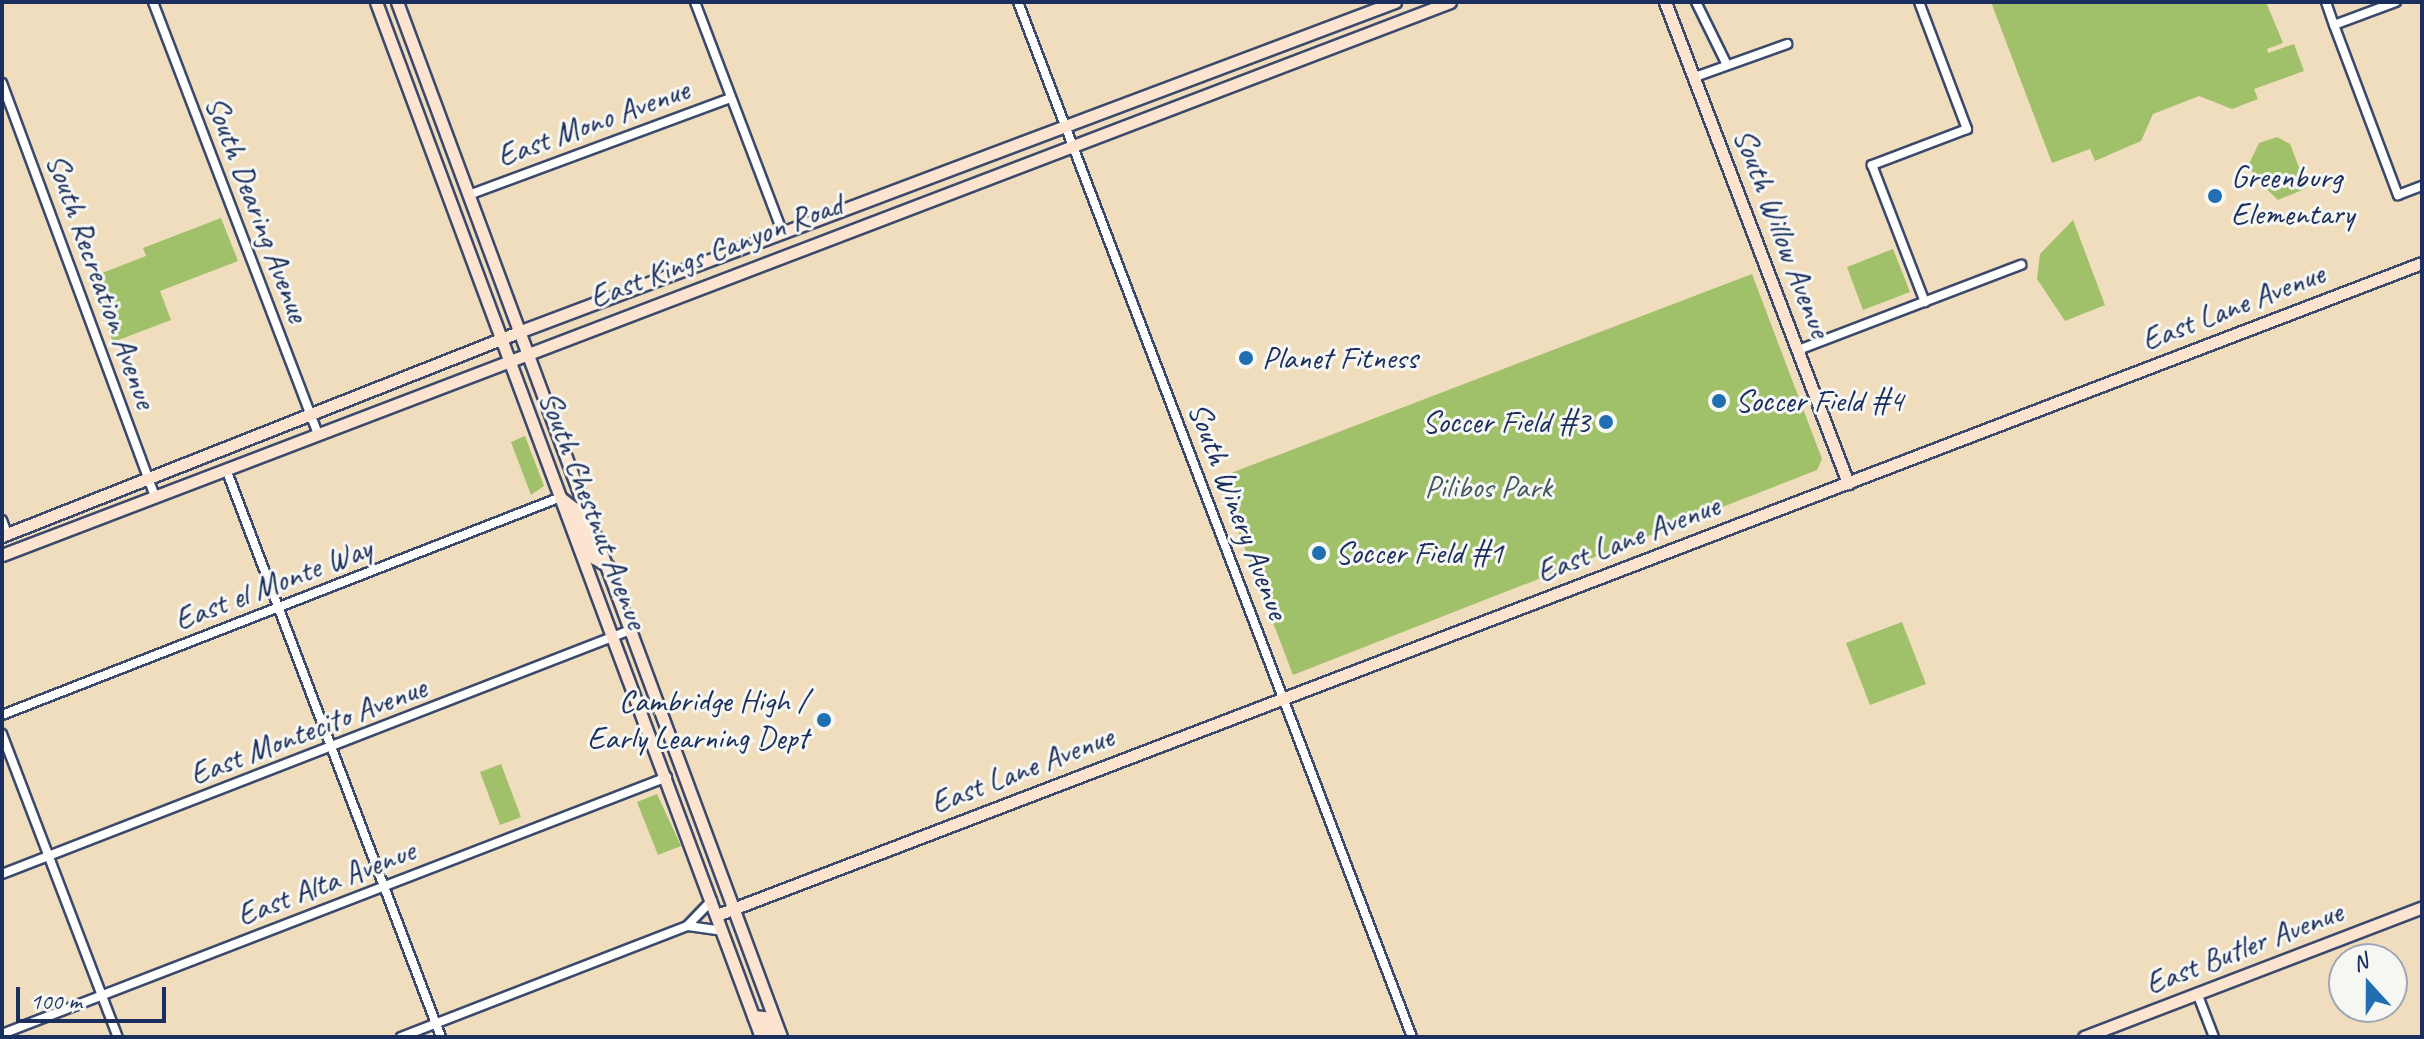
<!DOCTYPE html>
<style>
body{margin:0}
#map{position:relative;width:2424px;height:1039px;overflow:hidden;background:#f0ddbd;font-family:Caveat,sans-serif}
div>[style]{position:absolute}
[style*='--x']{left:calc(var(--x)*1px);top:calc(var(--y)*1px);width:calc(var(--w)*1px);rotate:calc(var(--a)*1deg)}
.green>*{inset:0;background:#a0c069}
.roads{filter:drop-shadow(2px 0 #3b496c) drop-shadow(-2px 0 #3b496c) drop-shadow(0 2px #3b496c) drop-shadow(0 -2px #3b496c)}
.street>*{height:8px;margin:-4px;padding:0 4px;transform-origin:4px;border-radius:4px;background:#fff}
.secondary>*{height:11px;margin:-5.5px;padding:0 5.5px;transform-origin:5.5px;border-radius:5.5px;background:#fde4d0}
.dots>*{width:22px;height:22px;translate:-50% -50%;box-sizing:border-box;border:4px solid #f6f6f2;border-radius:50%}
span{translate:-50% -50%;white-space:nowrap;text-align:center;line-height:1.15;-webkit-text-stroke:6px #f6f6f2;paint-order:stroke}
.street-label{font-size:32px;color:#1b2f5e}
.poi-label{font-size:32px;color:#1b2f5e}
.left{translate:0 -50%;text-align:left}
.right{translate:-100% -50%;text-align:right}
.park-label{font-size:32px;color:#435a61}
.frame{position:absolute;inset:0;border:4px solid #1b2f5e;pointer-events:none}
.north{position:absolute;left:2328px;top:943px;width:80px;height:80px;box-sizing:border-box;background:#f6f6f2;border:2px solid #9ea6b7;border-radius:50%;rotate:339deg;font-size:22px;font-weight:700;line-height:32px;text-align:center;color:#1b2f5e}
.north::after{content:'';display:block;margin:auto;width:28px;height:36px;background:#1f6fb2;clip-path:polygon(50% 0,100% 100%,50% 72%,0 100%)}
.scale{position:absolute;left:16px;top:987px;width:150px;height:36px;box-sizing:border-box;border:4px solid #1b2f5e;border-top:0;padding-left:10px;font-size:24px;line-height:28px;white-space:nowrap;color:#1b2f5e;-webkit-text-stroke:6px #f6f6f2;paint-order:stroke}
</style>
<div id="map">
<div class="green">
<div style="clip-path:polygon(1991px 2px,2266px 2px,2283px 43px,2267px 49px,2268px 53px,2294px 44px,2304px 71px,2254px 89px,2258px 99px,2232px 109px,2199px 96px,2153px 114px,2141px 141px,2095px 161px,2090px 149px,2052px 163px)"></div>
<div style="clip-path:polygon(2277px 137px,2290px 144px,2307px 188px,2278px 200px,2254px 177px,2249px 164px,2259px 143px)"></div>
<div style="clip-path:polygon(221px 218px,238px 261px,160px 291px,171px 320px,113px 342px,89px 278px,146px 256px,143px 248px)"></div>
<div style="clip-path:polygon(2073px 220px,2105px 305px,2065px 321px,2037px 279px,2040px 254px)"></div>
<div style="clip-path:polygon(1893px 249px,1910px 292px,1863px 310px,1847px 267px)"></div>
<div style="clip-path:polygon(1752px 274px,1822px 459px,1817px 470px,1293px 675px,1218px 478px)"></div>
<div style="clip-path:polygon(525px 436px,544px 486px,531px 495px,511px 442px)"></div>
<div style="clip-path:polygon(1902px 622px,1926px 684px,1870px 705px,1846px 643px)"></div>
<div style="clip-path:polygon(501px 764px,521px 817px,500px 825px,480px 772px)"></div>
<div style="clip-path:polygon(657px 794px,681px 846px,658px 855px,637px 802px)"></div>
</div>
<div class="roads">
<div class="street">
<div style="--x:153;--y:2;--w:460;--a:69.1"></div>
<div style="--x:695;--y:2;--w:248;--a:69.2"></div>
<div style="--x:1018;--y:2;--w:1107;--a:69.16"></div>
<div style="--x:1696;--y:2;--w:70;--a:63.8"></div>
<div style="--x:1919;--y:2;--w:136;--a:69.3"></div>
<div style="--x:1967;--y:129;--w:102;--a:159.2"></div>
<div style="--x:1872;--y:165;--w:147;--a:68.9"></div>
<div style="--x:2326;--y:2;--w:24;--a:71"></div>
<div style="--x:2334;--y:25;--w:66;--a:-20.4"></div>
<div style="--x:2334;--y:25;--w:182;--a:69.4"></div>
<div style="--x:2398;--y:195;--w:26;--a:-21"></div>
<div style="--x:1695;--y:77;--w:98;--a:-19.7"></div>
<div style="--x:2;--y:83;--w:439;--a:69.7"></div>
<div style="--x:471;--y:194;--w:277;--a:-20.3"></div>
<div style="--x:1798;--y:350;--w:239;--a:-20.9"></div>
<div style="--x:226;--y:469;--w:607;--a:69.27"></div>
<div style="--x:2;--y:520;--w:15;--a:70"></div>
<div style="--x:2;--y:715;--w:600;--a:-21.3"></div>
<div style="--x:2;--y:734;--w:324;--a:69.1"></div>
<div style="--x:2;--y:874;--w:674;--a:-21.23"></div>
<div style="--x:688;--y:926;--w:34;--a:8"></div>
<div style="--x:2197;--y:993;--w:47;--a:68.9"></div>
<div style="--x:2;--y:1034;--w:713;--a:-21.13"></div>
<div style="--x:401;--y:1037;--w:307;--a:-21.2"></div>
<div style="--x:687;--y:926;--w:36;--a:-46"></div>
</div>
<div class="secondary">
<div style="--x:376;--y:2;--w:1104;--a:69.6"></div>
<div style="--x:397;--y:2;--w:1104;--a:69.64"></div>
<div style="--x:1665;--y:2;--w:515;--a:69.17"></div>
<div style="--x:561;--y:498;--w:16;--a:38"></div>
<div style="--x:574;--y:508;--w:54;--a:68.2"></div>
<div style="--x:594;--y:558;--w:16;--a:30"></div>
<div style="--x:2;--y:536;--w:558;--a:-21.55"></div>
<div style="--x:521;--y:331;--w:934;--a:-20.63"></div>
<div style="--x:2;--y:555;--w:1550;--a:-20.9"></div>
<div style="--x:717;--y:915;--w:1825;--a:-20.93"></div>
<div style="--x:753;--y:1016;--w:10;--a:6"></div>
<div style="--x:763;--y:1017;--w:21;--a:71"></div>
<div style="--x:2084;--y:1037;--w:362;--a:-21"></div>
</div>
</div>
<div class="dots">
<div style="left:2215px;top:196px;background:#1f6fb2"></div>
<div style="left:1246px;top:358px;background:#1f6fb2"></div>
<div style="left:1719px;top:401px;background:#1f6fb2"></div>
<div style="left:1606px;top:422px;background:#1f6fb2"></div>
<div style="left:1319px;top:553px;background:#1f6fb2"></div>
<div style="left:824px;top:720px;background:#1f6fb2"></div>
</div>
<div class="street-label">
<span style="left:593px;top:123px;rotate:-20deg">East Mono Avenue</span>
<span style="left:257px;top:209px;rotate:69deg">South Dearing Avenue</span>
<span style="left:1782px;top:233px;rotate:69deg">South Willow Avenue</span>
<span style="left:716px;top:251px;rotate:-21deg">East Kings Canyon Road</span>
<span style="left:101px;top:281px;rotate:70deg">South Recreation Avenue</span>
<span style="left:2233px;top:307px;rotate:-21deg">East Lane Avenue</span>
<span style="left:593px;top:510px;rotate:69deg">South Chestnut Avenue</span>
<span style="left:1238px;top:511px;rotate:69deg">South Winery Avenue</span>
<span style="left:1628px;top:539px;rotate:-21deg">East Lane Avenue</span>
<span style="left:273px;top:584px;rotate:-21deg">East el Monte Way</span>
<span style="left:308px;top:731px;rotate:-21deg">East Montecito Avenue</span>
<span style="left:1022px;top:770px;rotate:-21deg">East Lane Avenue</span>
<span style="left:326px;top:883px;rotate:-21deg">East Alta Avenue</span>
<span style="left:2244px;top:948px;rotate:-21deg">East Butler Avenue</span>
</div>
<div class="poi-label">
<span class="left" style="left:2231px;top:196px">Greenburg<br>Elementary</span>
<span class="left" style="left:1262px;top:358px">Planet Fitness</span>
<span class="left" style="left:1735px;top:401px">Soccer Field #4</span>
<span class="right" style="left:1590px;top:422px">Soccer Field #3</span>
<span class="left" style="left:1335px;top:553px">Soccer Field #1</span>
<span class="right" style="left:808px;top:720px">Cambridge High /<br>Early Learning Dept</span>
</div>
<div class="park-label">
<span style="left:1488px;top:487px">Pilibos Park</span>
</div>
<div class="frame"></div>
<div class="north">N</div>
<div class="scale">100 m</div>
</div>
